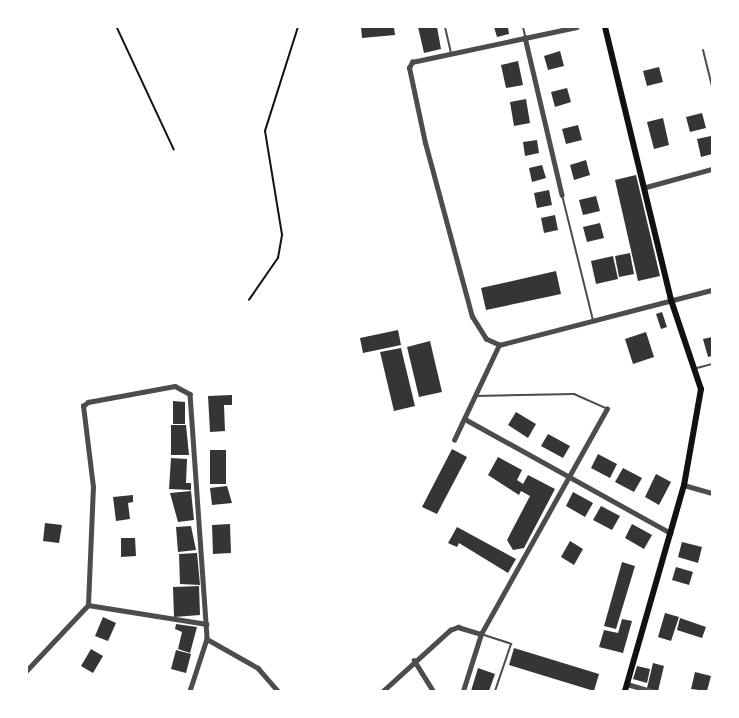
<!DOCTYPE html>
<style>
body{margin:0}
#map{position:relative;width:739px;height:718px;overflow:hidden;background:#fff;font-family:"Space Grotesk",sans-serif}
div>[style]{position:absolute}
[style*='--x']{left:calc(var(--x)*1px);top:calc(var(--y)*1px);width:calc(var(--w)*1px);rotate:calc(var(--a)*1deg)}
.building>*{inset:0;background:#353535}
.path>*{height:1.5px;margin:-0.75px;padding:0 0.75px;transform-origin:0.75px;border-radius:0.75px;background:#111}
.service>*{height:2px;margin:-1px;padding:0 1px;transform-origin:1px;border-radius:1px;background:#4c4c4c}
.minor>*{height:4.5px;margin:-2.25px;padding:0 2.25px;transform-origin:2.25px;border-radius:2.25px;background:#4c4c4c}
.secondary>*{height:6px;margin:-3px;padding:0 3px;transform-origin:3px;border-radius:3px;background:#111}
span{translate:-50% -50%;white-space:nowrap;text-align:center;line-height:1.15;-webkit-text-stroke:4.5px #fff;paint-order:stroke}
.frame{position:absolute;inset:0;border:28px solid #fff;pointer-events:none}
</style>
<div id="map">
<div class="building">
<div style="clip-path:polygon(361px 27px,394px 27px,395px 35px,362px 38px)"></div>
<div style="clip-path:polygon(418px 27px,437px 27px,441px 49px,424px 53px)"></div>
<div style="clip-path:polygon(494px 27px,508px 27px,509px 34px,497px 37px)"></div>
<div style="clip-path:polygon(560px 51px,564px 66px,548px 70px,544px 56px)"></div>
<div style="clip-path:polygon(518px 61px,523px 85px,506px 88px,501px 65px)"></div>
<div style="clip-path:polygon(659px 67px,663px 82px,647px 86px,643px 71px)"></div>
<div style="clip-path:polygon(567px 88px,571px 102px,555px 107px,551px 92px)"></div>
<div style="clip-path:polygon(526px 99px,530px 123px,514px 126px,510px 102px)"></div>
<div style="clip-path:polygon(702px 113px,706px 128px,690px 132px,686px 117px)"></div>
<div style="clip-path:polygon(663px 118px,669px 145px,654px 149px,647px 122px)"></div>
<div style="clip-path:polygon(578px 125px,582px 140px,566px 144px,562px 129px)"></div>
<div style="clip-path:polygon(711px 136px,712px 154px,701px 157px,697px 139px)"></div>
<div style="clip-path:polygon(537px 140px,539px 153px,525px 156px,523px 142px)"></div>
<div style="clip-path:polygon(586px 160px,590px 175px,574px 180px,570px 165px)"></div>
<div style="clip-path:polygon(542px 165px,546px 178px,532px 182px,529px 168px)"></div>
<div style="clip-path:polygon(636px 175px,660px 276px,638px 281px,615px 180px)"></div>
<div style="clip-path:polygon(549px 190px,552px 205px,537px 208px,534px 193px)"></div>
<div style="clip-path:polygon(596px 196px,600px 211px,583px 215px,579px 200px)"></div>
<div style="clip-path:polygon(555px 215px,558px 230px,544px 233px,541px 218px)"></div>
<div style="clip-path:polygon(600px 223px,604px 238px,587px 242px,583px 227px)"></div>
<div style="clip-path:polygon(630px 253px,634px 274px,619px 277px,615px 256px)"></div>
<div style="clip-path:polygon(613px 256px,618px 279px,596px 284px,591px 261px)"></div>
<div style="clip-path:polygon(556px 271px,561px 294px,486px 310px,481px 288px)"></div>
<div style="clip-path:polygon(662px 312px,667px 327px,661px 329px,656px 314px)"></div>
<div style="clip-path:polygon(398px 330px,401px 345px,363px 353px,360px 338px)"></div>
<div style="clip-path:polygon(646px 332px,654px 357px,633px 364px,625px 339px)"></div>
<div style="clip-path:polygon(712px 337px,712px 356px,708px 357px,703px 339px)"></div>
<div style="clip-path:polygon(430px 341px,442px 392px,419px 397px,407px 347px)"></div>
<div style="clip-path:polygon(401px 348px,415px 406px,394px 411px,380px 352px)"></div>
<div style="clip-path:polygon(232px 395px,232px 405px,224px 405px,225px 431px,210px 432px,208px 396px)"></div>
<div style="clip-path:polygon(173px 401px,185px 402px,185px 424px,173px 424px)"></div>
<div style="clip-path:polygon(516px 412px,536px 424px,528px 438px,508px 425px)"></div>
<div style="clip-path:polygon(171px 425px,186px 425px,189px 455px,171px 455px)"></div>
<div style="clip-path:polygon(548px 434px,570px 446px,563px 458px,541px 446px)"></div>
<div style="clip-path:polygon(452px 449px,467px 457px,437px 514px,422px 507px)"></div>
<div style="clip-path:polygon(210px 450px,226px 450px,226px 484px,210px 484px)"></div>
<div style="clip-path:polygon(598px 454px,617px 464px,610px 478px,591px 468px)"></div>
<div style="clip-path:polygon(498px 457px,522px 470px,517px 480px,523px 484px,528px 475px,555px 489px,524px 548px,513px 550px,507px 540px,530px 496px,521px 491px,519px 495px,488px 475px)"></div>
<div style="clip-path:polygon(171px 458px,187px 459px,186px 483px,191px 483px,191px 490px,169px 489px)"></div>
<div style="clip-path:polygon(623px 468px,642px 478px,634px 492px,615px 482px)"></div>
<div style="clip-path:polygon(656px 474px,671px 482px,659px 505px,645px 497px)"></div>
<div style="clip-path:polygon(227px 486px,232px 503px,212px 505px,210px 488px)"></div>
<div style="clip-path:polygon(191px 491px,194px 520px,178px 522px,170px 493px)"></div>
<div style="clip-path:polygon(573px 492px,593px 503px,585px 517px,566px 506px)"></div>
<div style="clip-path:polygon(133px 495px,133px 502px,128px 503px,130px 519px,116px 521px,113px 497px)"></div>
<div style="clip-path:polygon(601px 506px,620px 516px,612px 530px,593px 520px)"></div>
<div style="clip-path:polygon(45px 523px,62px 525px,59px 543px,43px 541px)"></div>
<div style="clip-path:polygon(230px 524px,231px 553px,213px 554px,212px 525px)"></div>
<div style="clip-path:polygon(632px 524px,652px 535px,644px 549px,625px 538px)"></div>
<div style="clip-path:polygon(191px 526px,196px 550px,178px 552px,176px 527px)"></div>
<div style="clip-path:polygon(457px 527px,516px 559px,508px 573px,459px 543px,457px 547px,448px 543px)"></div>
<div style="clip-path:polygon(121px 538px,135px 538px,136px 556px,121px 557px)"></div>
<div style="clip-path:polygon(570px 541px,583px 549px,574px 565px,561px 557px)"></div>
<div style="clip-path:polygon(682px 542px,702px 547px,698px 563px,678px 557px)"></div>
<div style="clip-path:polygon(197px 553px,200px 585px,180px 584px,179px 554px)"></div>
<div style="clip-path:polygon(622px 562px,635px 566px,616px 629px,604px 626px)"></div>
<div style="clip-path:polygon(676px 567px,693px 572px,689px 585px,672px 580px)"></div>
<div style="clip-path:polygon(199px 586px,200px 615px,174px 617px,173px 587px)"></div>
<div style="clip-path:polygon(665px 613px,679px 617px,671px 641px,658px 637px)"></div>
<div style="clip-path:polygon(103px 617px,116px 623px,108px 641px,95px 636px)"></div>
<div style="clip-path:polygon(680px 618px,706px 627px,702px 638px,677px 630px)"></div>
<div style="clip-path:polygon(622px 619px,632px 621px,623px 653px,599px 647px,604px 630px,618px 633px)"></div>
<div style="clip-path:polygon(176px 624px,197px 627px,190px 653px,178px 649px,182px 632px,175px 629px)"></div>
<div style="clip-path:polygon(514px 648px,599px 674px,594px 691px,509px 665px)"></div>
<div style="clip-path:polygon(91px 649px,103px 656px,93px 673px,81px 666px)"></div>
<div style="clip-path:polygon(176px 650px,191px 654px,186px 673px,171px 669px)"></div>
<div style="clip-path:polygon(653px 663px,664px 666px,658px 691px,647px 688px)"></div>
<div style="clip-path:polygon(637px 666px,650px 669px,647px 683px,633px 679px)"></div>
<div style="clip-path:polygon(478px 668px,495px 674px,489px 691px,471px 691px)"></div>
<div style="clip-path:polygon(695px 672px,711px 676px,707px 691px,691px 689px)"></div>
</div>
<div class="path">
<div style="--x:117;--y:27;--w:135;--a:65"></div>
<div style="--x:249;--y:300;--w:51;--a:-55.4"></div>
<div style="--x:278;--y:258;--w:23;--a:-80"></div>
<div style="--x:282;--y:235;--w:105;--a:-99.3"></div>
<div style="--x:265;--y:131;--w:109;--a:-72.4"></div>
</div>
<div class="service">
<div style="--x:445;--y:27;--w:28;--a:77"></div>
<div style="--x:523;--y:27;--w:9;--a:77"></div>
<div style="--x:703;--y:50;--w:36;--a:76"></div>
<div style="--x:562;--y:195;--w:129;--a:76.1"></div>
<div style="--x:697;--y:368;--w:16;--a:-15"></div>
<div style="--x:475;--y:396;--w:99;--a:-1.2"></div>
<div style="--x:574;--y:394;--w:36;--a:24"></div>
<div style="--x:481;--y:634;--w:32;--a:18"></div>
<div style="--x:511;--y:644;--w:50;--a:108.8"></div>
</div>
<div class="minor">
<div style="--x:525;--y:37;--w:162;--a:76.8"></div>
<div style="--x:646;--y:187;--w:68;--a:-15.3"></div>
<div style="--x:499;--y:345;--w:14;--a:-155"></div>
<div style="--x:486;--y:339;--w:26;--a:-122"></div>
<div style="--x:472;--y:317;--w:180;--a:-105.1"></div>
<div style="--x:425;--y:143;--w:77;--a:-102"></div>
<div style="--x:409;--y:68;--w:7;--a:-63"></div>
<div style="--x:412;--y:62;--w:168;--a:-12"></div>
<div style="--x:465;--y:419;--w:235;--a:29"></div>
<div style="--x:454;--y:440;--w:105;--a:-64.7"></div>
<div style="--x:499;--y:345;--w:220;--a:-14.5"></div>
<div style="--x:684;--y:485;--w:29;--a:16"></div>
<div style="--x:88;--y:605;--w:120;--a:9.1"></div>
<div style="--x:207;--y:639;--w:59;--a:29.6"></div>
<div style="--x:258;--y:668;--w:30;--a:49"></div>
<div style="--x:414;--y:660;--w:36;--a:58"></div>
<div style="--x:27;--y:670;--w:89;--a:-46.8"></div>
<div style="--x:88;--y:605;--w:118;--a:-87.6"></div>
<div style="--x:93;--y:487;--w:82;--a:-97"></div>
<div style="--x:83;--y:406;--w:6;--a:-39"></div>
<div style="--x:88;--y:402;--w:88;--a:-10.4"></div>
<div style="--x:175;--y:386;--w:17;--a:28"></div>
<div style="--x:190;--y:394;--w:246;--a:86"></div>
<div style="--x:207;--y:639;--w:55;--a:108.1"></div>
<div style="--x:627;--y:684;--w:26;--a:16"></div>
<div style="--x:383;--y:691;--w:91;--a:-42.3"></div>
<div style="--x:450;--y:630;--w:9;--a:-21"></div>
<div style="--x:458;--y:627;--w:24;--a:17"></div>
<div style="--x:463;--y:691;--w:60;--a:-72.5"></div>
<div style="--x:481;--y:634;--w:258;--a:-60.8"></div>
</div>
<div class="secondary">
<div style="--x:605;--y:27;--w:281;--a:76.4"></div>
<div style="--x:671;--y:300;--w:94;--a:71.4"></div>
<div style="--x:701;--y:389;--w:97;--a:100"></div>
<div style="--x:684;--y:485;--w:214;--a:106"></div>
</div>
<div class="frame"></div>
</div>
